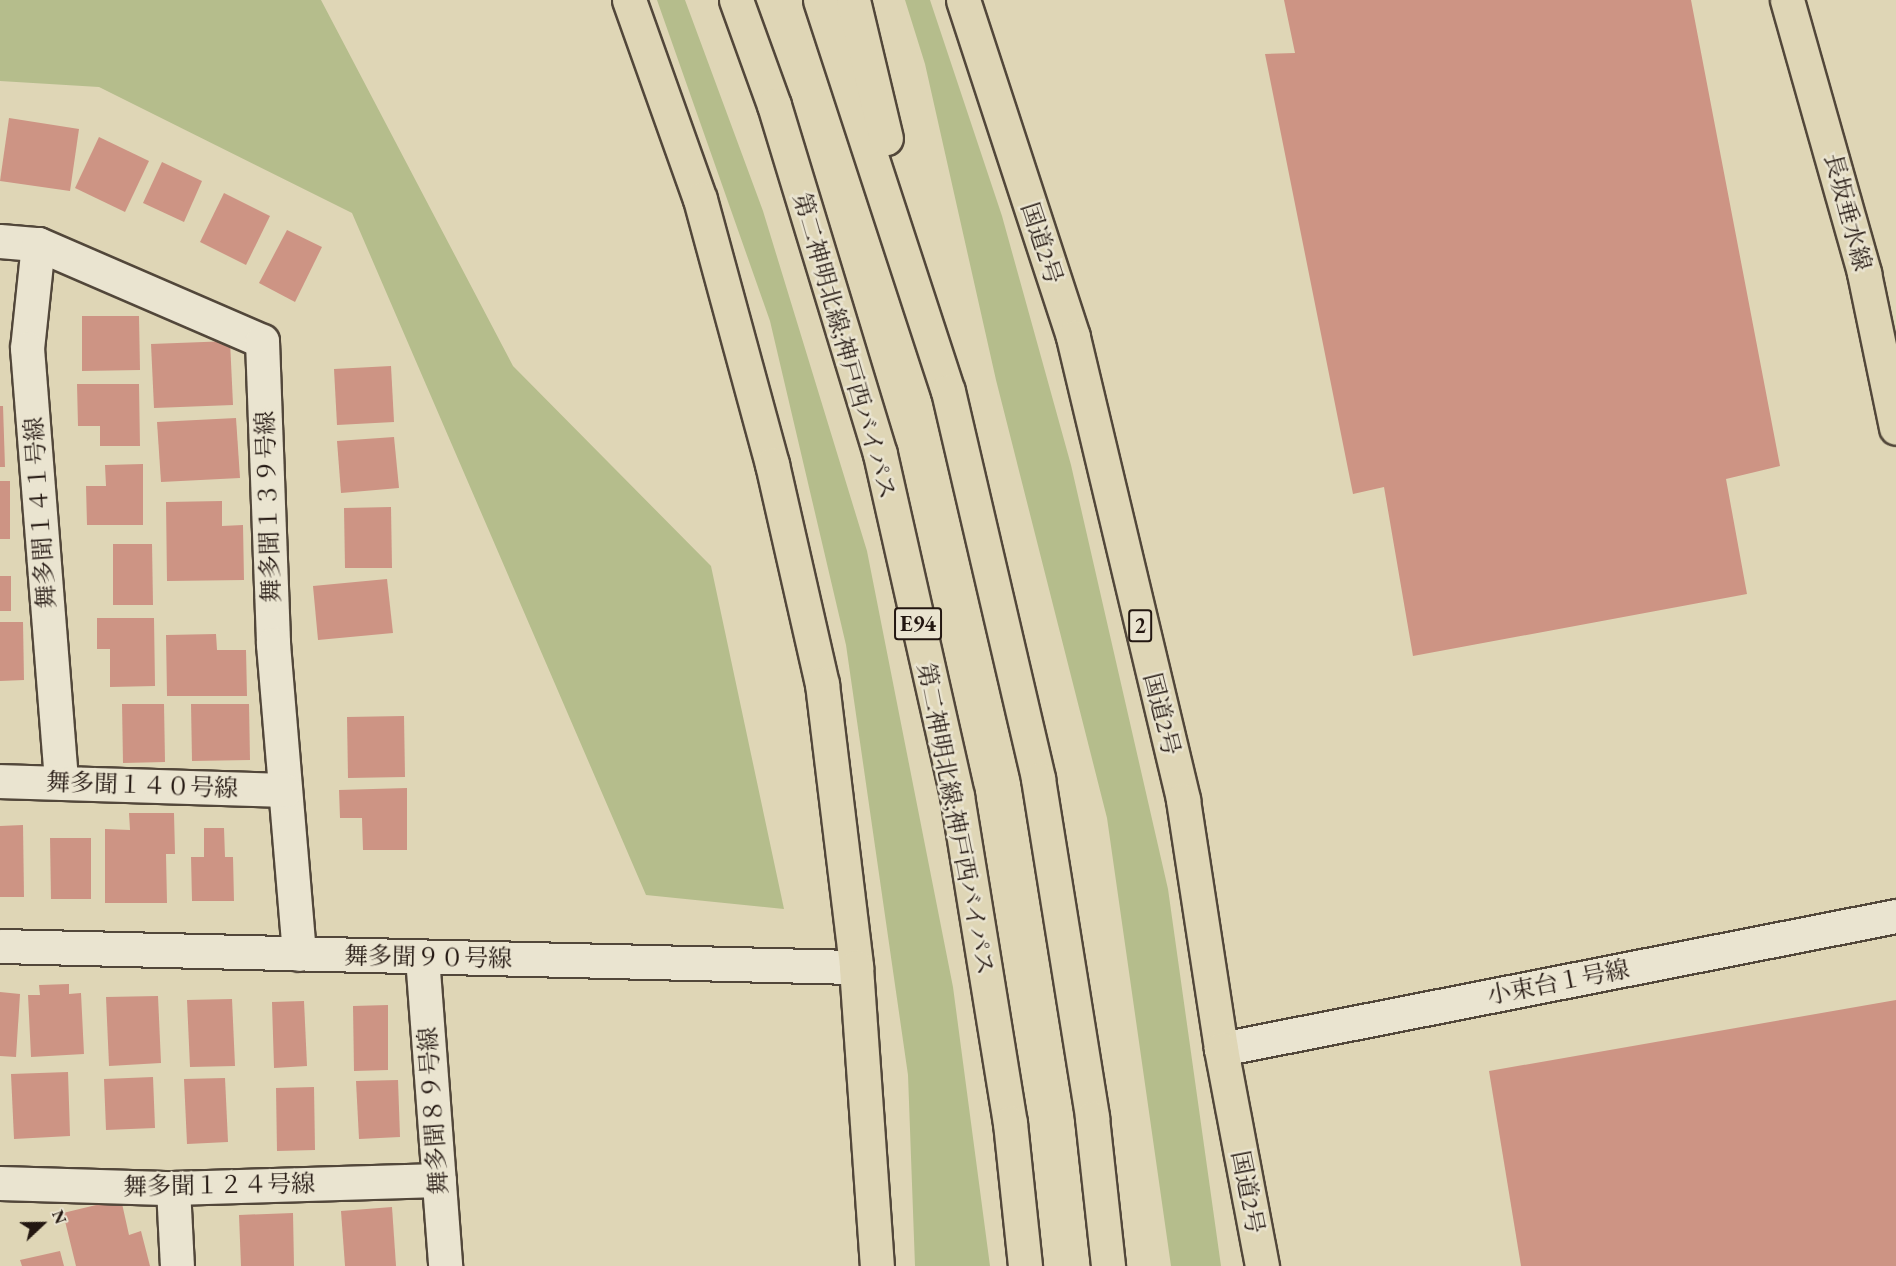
<!DOCTYPE html>
<meta charset="utf-8">
<style>
body{margin:0}
#map{position:relative;width:1896px;height:1266px;overflow:hidden;background:#dfd6b6;font-family:"EB Garamond","Noto Serif JP",serif}
div>[style]{position:absolute}
[style*='--x']{left:calc(var(--x)*1px);top:calc(var(--y)*1px);width:calc(var(--w)*1px);rotate:calc(var(--a)*1deg)}
.green>*{inset:0;background:#b5bd8c}
.building>*{inset:0;background:#cd9484}
.roads{filter:drop-shadow(2px 0 #52473a) drop-shadow(-2px 0 #52473a) drop-shadow(0 2px #52473a) drop-shadow(0 -2px #52473a)}
.minor>*{height:33px;margin:-16.5px;padding:0 16.5px;transform-origin:16.5px;border-radius:16.5px;background:#eae4d0}
.major>*{height:33px;margin:-16.5px;padding:0 16.5px;transform-origin:16.5px;border-radius:16.5px;background:#dfd6b6}
.highway>*{height:33px;margin:-16.5px;padding:0 16.5px;transform-origin:16.5px;border-radius:16.5px;background:#dfd6b6}
span{translate:-50% -50%;white-space:nowrap;text-align:center;line-height:1.15;-webkit-text-stroke:5px #eae4d0;paint-order:stroke}
.shield-label span{padding:2px 4px;background:#eae4d0;border:2px solid;border-radius:4px;-webkit-text-stroke-width:0}
.shield-label{font-size:22px;color:#231711;font-weight:700}
.street-label{font-size:24px;color:#231711}
.north{position:absolute;left:12px;top:1194px;width:60px;height:60px;-webkit-text-stroke:4px #eae4d0;paint-order:stroke;rotate:68deg;font-size:16px;font-weight:700;line-height:24px;text-align:center;color:#231711}
.north::after{content:'';display:block;margin:auto;width:21px;height:27px;background:#231711;clip-path:polygon(50% 0,100% 100%,50% 72%,0 100%)}
</style>
<div id="map">
<div class="green">
<div style="clip-path:polygon(0 0,321px 0,513px 366px,711px 566px,784px 909px,646px 895px,352px 213px,99px 87px,0 81px)"></div>
<div style="clip-path:polygon(657px 0,685px 0,763px 211px,867px 551px,953px 987px,990px 1266px,915px 1266px,908px 1075px,846px 645px,770px 321px)"></div>
<div style="clip-path:polygon(905px 0,930px 0,1002px 216px,1071px 465px,1168px 889px,1221px 1266px,1171px 1266px,1107px 818px,996px 380px,925px 64px)"></div>
</div>
<div class="building">
<div style="clip-path:polygon(1284px 0,1691px 0,1780px 466px,1726px 479px,1747px 594px,1413px 656px,1384px 487px,1353px 494px,1265px 54px,1295px 53px)"></div>
<div style="clip-path:polygon(9px 118px,79px 129px,70px 191px,0 181px)"></div>
<div style="clip-path:polygon(99px 137px,149px 161px,125px 212px,75px 188px)"></div>
<div style="clip-path:polygon(162px 162px,202px 181px,184px 222px,143px 203px)"></div>
<div style="clip-path:polygon(224px 193px,270px 216px,246px 265px,200px 242px)"></div>
<div style="clip-path:polygon(287px 230px,322px 247px,295px 302px,259px 283px)"></div>
<div style="clip-path:polygon(82px 316px,139px 316px,140px 370px,82px 371px)"></div>
<div style="clip-path:polygon(230px 341px,233px 405px,154px 408px,151px 344px)"></div>
<div style="clip-path:polygon(391px 366px,394px 422px,337px 425px,334px 369px)"></div>
<div style="clip-path:polygon(77px 384px,139px 384px,140px 446px,100px 446px,100px 426px,78px 426px)"></div>
<div style="clip-path:polygon(0 406px,3px 406px,5px 467px,0 467px)"></div>
<div style="clip-path:polygon(236px 418px,240px 478px,161px 482px,157px 422px)"></div>
<div style="clip-path:polygon(394px 437px,399px 488px,341px 493px,337px 441px)"></div>
<div style="clip-path:polygon(143px 464px,143px 525px,87px 525px,86px 486px,106px 486px,105px 465px)"></div>
<div style="clip-path:polygon(0 481px,10px 481px,10px 539px,0 539px)"></div>
<div style="clip-path:polygon(222px 501px,222px 526px,243px 525px,244px 580px,167px 581px,166px 502px)"></div>
<div style="clip-path:polygon(391px 507px,392px 568px,345px 568px,344px 508px)"></div>
<div style="clip-path:polygon(113px 544px,152px 544px,153px 605px,113px 605px)"></div>
<div style="clip-path:polygon(0 576px,11px 576px,11px 611px,0 611px)"></div>
<div style="clip-path:polygon(387px 579px,393px 633px,318px 640px,313px 586px)"></div>
<div style="clip-path:polygon(97px 618px,154px 618px,155px 686px,110px 687px,110px 649px,97px 649px)"></div>
<div style="clip-path:polygon(0 622px,23px 622px,24px 680px,0 681px)"></div>
<div style="clip-path:polygon(216px 634px,217px 650px,246px 650px,247px 696px,167px 696px,166px 635px)"></div>
<div style="clip-path:polygon(122px 704px,164px 704px,165px 762px,123px 763px)"></div>
<div style="clip-path:polygon(191px 704px,249px 704px,250px 760px,192px 761px)"></div>
<div style="clip-path:polygon(404px 716px,405px 777px,348px 778px,347px 717px)"></div>
<div style="clip-path:polygon(407px 788px,407px 850px,363px 850px,362px 818px,340px 818px,339px 790px)"></div>
<div style="clip-path:polygon(129px 813px,174px 813px,175px 854px,166px 854px,167px 903px,105px 903px,105px 829px,130px 830px)"></div>
<div style="clip-path:polygon(23px 825px,24px 897px,0 897px,0 826px)"></div>
<div style="clip-path:polygon(204px 828px,224px 828px,225px 857px,233px 857px,234px 901px,192px 901px,191px 857px,204px 857px)"></div>
<div style="clip-path:polygon(50px 838px,91px 838px,91px 899px,51px 899px)"></div>
<div style="clip-path:polygon(69px 984px,69px 994px,81px 993px,84px 1054px,31px 1057px,28px 995px,40px 995px,39px 985px)"></div>
<div style="clip-path:polygon(0 992px,20px 994px,16px 1057px,0 1056px)"></div>
<div style="clip-path:polygon(158px 996px,161px 1063px,109px 1066px,106px 997px)"></div>
<div style="clip-path:polygon(232px 999px,235px 1066px,190px 1067px,187px 1000px)"></div>
<div style="clip-path:polygon(1896px 1000px,1896px 1266px,1521px 1266px,1489px 1071px)"></div>
<div style="clip-path:polygon(304px 1001px,307px 1066px,274px 1068px,272px 1002px)"></div>
<div style="clip-path:polygon(388px 1005px,388px 1070px,354px 1071px,353px 1006px)"></div>
<div style="clip-path:polygon(68px 1072px,70px 1136px,14px 1139px,11px 1074px)"></div>
<div style="clip-path:polygon(153px 1077px,155px 1128px,106px 1130px,104px 1079px)"></div>
<div style="clip-path:polygon(225px 1078px,228px 1142px,187px 1144px,184px 1079px)"></div>
<div style="clip-path:polygon(398px 1080px,400px 1137px,359px 1139px,356px 1081px)"></div>
<div style="clip-path:polygon(314px 1087px,315px 1150px,277px 1151px,276px 1088px)"></div>
<div style="clip-path:polygon(121px 1199px,129px 1235px,141px 1231px,150px 1266px,76px 1266px,63px 1213px)"></div>
<div style="clip-path:polygon(392px 1207px,396px 1266px,345px 1266px,341px 1211px)"></div>
<div style="clip-path:polygon(293px 1213px,294px 1266px,241px 1266px,239px 1215px)"></div>
<div style="clip-path:polygon(60px 1251px,64px 1266px,22px 1266px,20px 1260px)"></div>
</div>
<div class="roads">
<div class="minor">
<div style="--x:0;--y:241;--w:38;--a:5"></div>
<div style="--x:38;--y:244;--w:244;--a:23.4"></div>
<div style="--x:262;--y:341;--w:303;--a:87.9"></div>
<div style="--x:273;--y:644;--w:311;--a:85.2"></div>
<div style="--x:38;--y:244;--w:105;--a:96"></div>
<div style="--x:27;--y:348;--w:436;--a:85.5"></div>
<div style="--x:0;--y:781;--w:285;--a:1.8"></div>
<div style="--x:0;--y:946;--w:856;--a:1.41"></div>
<div style="--x:422;--y:957;--w:310;--a:85.7"></div>
<div style="--x:1221;--y:1049;--w:688;--a:-11.15"></div>
<div style="--x:0;--y:1183;--w:173;--a:1.7"></div>
<div style="--x:173;--y:1188;--w:266;--a:-1.7"></div>
<div style="--x:173;--y:1188;--w:78;--a:87.1"></div>
</div>
<div class="major">
<div style="--x:1787;--y:0;--w:284;--a:74.2"></div>
<div style="--x:1864;--y:273;--w:158;--a:78.3"></div>
</div>
<div class="highway">
<div style="--x:629;--y:0;--w:211;--a:70.4"></div>
<div style="--x:700;--y:199;--w:275;--a:74.8"></div>
<div style="--x:772;--y:464;--w:226;--a:77.2"></div>
<div style="--x:822;--y:684;--w:285;--a:83.1"></div>
<div style="--x:856;--y:967;--w:300;--a:86"></div>
<div style="--x:736;--y:0;--w:112;--a:70.1"></div>
<div style="--x:774;--y:105;--w:365;--a:73.1"></div>
<div style="--x:880;--y:454;--w:351;--a:77.3"></div>
<div style="--x:957;--y:796;--w:331;--a:80.8"></div>
<div style="--x:1010;--y:1123;--w:144;--a:84"></div>
<div style="--x:820;--y:0;--w:411;--a:71.9"></div>
<div style="--x:948;--y:391;--w:398;--a:76.9"></div>
<div style="--x:1038;--y:779;--w:343;--a:80.9"></div>
<div style="--x:1092;--y:1118;--w:149;--a:83.8"></div>
<div style="--x:853;--y:0;--w:142;--a:76.6"></div>
<div style="--x:963;--y:0;--w:354;--a:71.9"></div>
<div style="--x:1073;--y:337;--w:476;--a:76.6"></div>
<div style="--x:1183;--y:800;--w:252;--a:81.3"></div>
<div style="--x:1221;--y:1049;--w:221;--a:79.3"></div>
</div>
</div>
<div class="shield-label">
<span style="left:918px;top:624px">E94</span>
<span style="left:1140px;top:626px">2</span>
</div>
<div class="street-label">
<span style="left:1848px;top:212px;rotate:75deg">長坂垂水線</span>
<span style="left:1042px;top:243px;rotate:72deg">国道2号</span>
<span style="left:845px;top:346px;rotate:74deg">第二神明北線;神戸西バイパス</span>
<span style="left:268px;top:507px;rotate:-92deg">舞多聞１３９号線</span>
<span style="left:40px;top:513px;rotate:-94deg">舞多聞１４１号線</span>
<span style="left:1162px;top:714px;rotate:76deg">国道2号</span>
<span style="left:142px;top:785px;rotate:2deg">舞多聞１４０号線</span>
<span style="left:956px;top:819px;rotate:79deg">第二神明北線;神戸西バイパス</span>
<span style="left:428px;top:957px;rotate:1deg">舞多聞９０号線</span>
<span style="left:1558px;top:982px;rotate:-11deg">小束台１号線</span>
<span style="left:433px;top:1111px;rotate:-94deg">舞多聞８９号線</span>
<span style="left:219px;top:1185px;rotate:-1deg">舞多聞１２４号線</span>
<span style="left:1248px;top:1192px;rotate:79deg">国道2号</span>
</div>
<div class="north">N</div>
</div>
